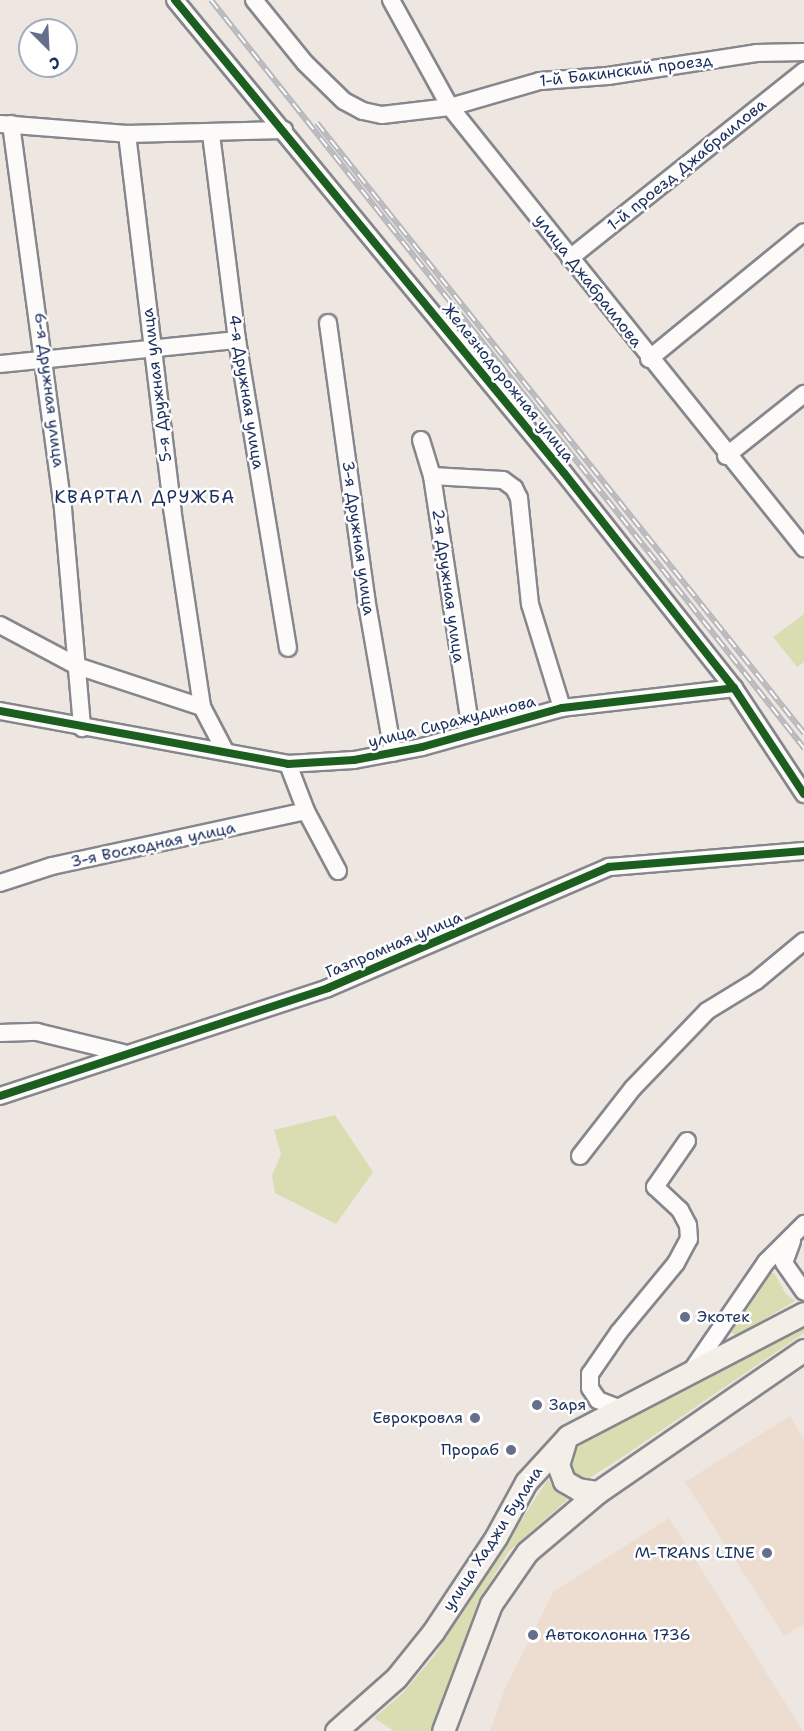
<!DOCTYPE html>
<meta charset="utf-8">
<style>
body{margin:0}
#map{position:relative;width:804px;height:1731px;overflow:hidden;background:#eee7e1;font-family:"Shantell Sans",sans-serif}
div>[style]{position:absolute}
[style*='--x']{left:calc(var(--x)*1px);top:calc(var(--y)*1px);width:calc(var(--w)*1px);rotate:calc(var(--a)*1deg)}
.built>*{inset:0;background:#ecddd0}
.green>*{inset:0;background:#d9ddb1}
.roads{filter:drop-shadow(2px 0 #86878d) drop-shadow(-2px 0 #86878d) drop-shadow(0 2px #86878d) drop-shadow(0 -2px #86878d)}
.minor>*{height:16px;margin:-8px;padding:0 8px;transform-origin:8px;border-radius:8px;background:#fcfbfa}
.major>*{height:21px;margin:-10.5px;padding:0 10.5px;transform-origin:10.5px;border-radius:10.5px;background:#f3eee7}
.rail>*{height:6px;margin-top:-3px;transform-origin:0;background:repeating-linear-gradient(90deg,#fff 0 11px,#b7b8bc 0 22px);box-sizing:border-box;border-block:2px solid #b7b8bc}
.cycleway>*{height:8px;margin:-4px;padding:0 4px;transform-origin:4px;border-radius:4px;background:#1b5e20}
.dots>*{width:16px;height:16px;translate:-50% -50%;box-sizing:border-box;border:3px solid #fff;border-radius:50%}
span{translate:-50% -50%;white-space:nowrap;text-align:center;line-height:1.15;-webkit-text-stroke:5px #fff;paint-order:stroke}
.street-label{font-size:16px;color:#1b2f5e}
.poi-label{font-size:16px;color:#1b2f5e}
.left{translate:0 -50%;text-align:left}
.right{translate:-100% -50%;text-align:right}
.neighbourhood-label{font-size:18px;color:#1b2f5e;letter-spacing:1.5px}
.north{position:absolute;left:18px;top:18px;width:60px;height:60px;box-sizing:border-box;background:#fff;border:2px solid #a4acbf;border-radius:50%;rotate:156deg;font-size:16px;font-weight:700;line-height:24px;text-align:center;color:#1b2f5e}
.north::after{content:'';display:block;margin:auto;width:21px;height:27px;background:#656f8c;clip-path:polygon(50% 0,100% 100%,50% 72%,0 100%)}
</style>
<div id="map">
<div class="built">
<div style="clip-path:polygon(790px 1416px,804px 1440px,804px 1624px,784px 1636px,685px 1482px)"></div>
<div style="clip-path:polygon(669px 1518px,803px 1731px,490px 1731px,505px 1689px,553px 1592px)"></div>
</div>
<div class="green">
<div style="clip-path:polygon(804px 614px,804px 662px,797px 667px,773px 637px)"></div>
<div style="clip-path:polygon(335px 1115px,373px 1172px,336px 1224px,275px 1193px,272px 1176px,281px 1154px,274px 1130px)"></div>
<div style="clip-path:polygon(770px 1273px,774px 1273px,786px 1294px,795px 1301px,736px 1336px,731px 1332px)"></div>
<div style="clip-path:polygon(804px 1322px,804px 1333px,618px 1460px,589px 1478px,577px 1479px,570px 1473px,570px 1453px,586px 1441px)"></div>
<div style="clip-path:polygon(548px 1479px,556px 1492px,568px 1499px,509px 1551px,485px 1590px,432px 1731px,394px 1731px,374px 1718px,403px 1693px,434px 1656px)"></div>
</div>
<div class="roads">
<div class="minor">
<div style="--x:175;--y:0;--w:612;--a:50.57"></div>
<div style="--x:564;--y:473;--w:274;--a:51.7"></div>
<div style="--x:734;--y:688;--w:127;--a:56.6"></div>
<div style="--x:254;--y:0;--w:81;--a:51"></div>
<div style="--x:305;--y:63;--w:54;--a:44.3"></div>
<div style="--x:344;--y:101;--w:21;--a:28"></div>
<div style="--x:363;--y:111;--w:19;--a:12"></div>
<div style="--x:382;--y:115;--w:68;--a:-6.7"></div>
<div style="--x:450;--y:107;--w:94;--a:-16.1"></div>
<div style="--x:540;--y:81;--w:68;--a:-4.2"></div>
<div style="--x:608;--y:76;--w:150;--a:-8.8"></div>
<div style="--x:756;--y:53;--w:48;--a:-1.2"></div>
<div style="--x:391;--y:0;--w:122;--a:61.1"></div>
<div style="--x:450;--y:107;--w:566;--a:51.25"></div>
<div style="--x:1;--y:124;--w:126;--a:4.5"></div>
<div style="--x:127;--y:134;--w:157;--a:-1.5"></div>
<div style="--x:11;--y:124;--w:388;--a:82.3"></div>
<div style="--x:63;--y:509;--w:220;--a:85"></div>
<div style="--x:127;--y:134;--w:377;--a:83.1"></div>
<div style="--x:172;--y:508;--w:201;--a:81.4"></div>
<div style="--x:211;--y:134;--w:208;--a:82.8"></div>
<div style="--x:237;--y:340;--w:312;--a:80.6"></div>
<div style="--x:570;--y:258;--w:300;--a:-38.6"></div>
<div style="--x:328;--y:323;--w:278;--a:82.1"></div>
<div style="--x:366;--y:598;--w:157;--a:80.1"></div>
<div style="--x:649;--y:359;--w:200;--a:-39.3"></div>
<div style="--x:0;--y:364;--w:238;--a:-5.8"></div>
<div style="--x:421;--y:440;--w:38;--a:73"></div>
<div style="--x:432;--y:476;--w:259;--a:81.3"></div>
<div style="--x:726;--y:456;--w:100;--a:-38.5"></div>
<div style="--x:432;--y:476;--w:71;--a:3.2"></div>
<div style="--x:503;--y:480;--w:14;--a:36"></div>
<div style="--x:514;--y:488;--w:11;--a:63"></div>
<div style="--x:519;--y:498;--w:107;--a:84.1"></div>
<div style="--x:530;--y:604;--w:109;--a:72.9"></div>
<div style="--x:0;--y:625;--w:87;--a:28"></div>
<div style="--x:77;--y:666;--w:132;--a:18.2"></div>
<div style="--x:202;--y:707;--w:50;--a:62.4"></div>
<div style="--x:0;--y:711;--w:293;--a:10.4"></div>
<div style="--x:288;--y:764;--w:66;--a:-3.5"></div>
<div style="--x:354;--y:760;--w:69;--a:-10.8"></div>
<div style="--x:422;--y:747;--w:145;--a:-15.6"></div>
<div style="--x:562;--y:708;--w:173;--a:-6.6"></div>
<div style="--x:288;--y:764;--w:50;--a:69"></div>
<div style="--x:306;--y:811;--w:68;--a:61.9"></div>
<div style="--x:0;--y:883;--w:55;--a:-18.1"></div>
<div style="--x:52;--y:866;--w:260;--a:-12.2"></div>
<div style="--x:0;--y:1033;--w:37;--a:-2"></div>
<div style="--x:37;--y:1032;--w:89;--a:13.7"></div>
<div style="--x:0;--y:1096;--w:345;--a:-18.2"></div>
<div style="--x:328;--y:988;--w:306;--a:-23.3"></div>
<div style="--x:609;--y:867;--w:196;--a:-4.7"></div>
<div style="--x:580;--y:1156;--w:86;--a:-52.1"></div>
<div style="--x:633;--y:1088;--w:107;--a:-46.1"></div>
<div style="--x:707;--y:1011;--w:57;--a:-31.5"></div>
<div style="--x:756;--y:981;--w:62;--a:-39.8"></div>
<div style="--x:792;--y:1241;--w:23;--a:110"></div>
<div style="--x:784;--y:1263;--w:35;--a:55"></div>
<div style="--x:692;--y:1370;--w:131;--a:-55.6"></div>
<div style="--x:766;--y:1262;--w:54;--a:-45"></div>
<div style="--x:621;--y:1409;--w:25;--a:-159"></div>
<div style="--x:598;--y:1400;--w:14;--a:-124"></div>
<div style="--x:590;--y:1388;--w:14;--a:-90"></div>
<div style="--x:590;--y:1374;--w:51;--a:-55.4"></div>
<div style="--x:619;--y:1332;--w:89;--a:-50.4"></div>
<div style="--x:676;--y:1263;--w:27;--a:-62"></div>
<div style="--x:689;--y:1239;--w:14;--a:-94"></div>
<div style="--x:688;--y:1225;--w:17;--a:-118"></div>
<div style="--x:680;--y:1210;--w:34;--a:-137"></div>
<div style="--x:655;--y:1187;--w:56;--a:-55.2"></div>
</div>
<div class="major">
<div style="--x:565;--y:1442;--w:24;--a:107"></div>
<div style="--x:558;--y:1465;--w:17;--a:69"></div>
<div style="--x:564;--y:1481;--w:16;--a:30"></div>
<div style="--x:578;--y:1489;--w:20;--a:9"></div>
<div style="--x:336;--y:1731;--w:80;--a:-41.5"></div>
<div style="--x:396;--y:1678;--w:59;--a:-51.2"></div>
<div style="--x:433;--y:1632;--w:114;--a:-56.4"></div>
<div style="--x:496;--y:1537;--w:63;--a:-61.4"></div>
<div style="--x:526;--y:1482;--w:62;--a:-47.6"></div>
<div style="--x:568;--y:1436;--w:266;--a:-27.5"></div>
<div style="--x:443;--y:1731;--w:136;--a:-69.3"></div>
<div style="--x:491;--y:1604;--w:63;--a:-55.3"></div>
<div style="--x:527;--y:1552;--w:93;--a:-40.2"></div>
<div style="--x:598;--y:1492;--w:250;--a:-34.6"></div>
</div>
</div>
<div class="rail">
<div style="--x:211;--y:0;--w:955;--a:51.59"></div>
<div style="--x:317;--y:123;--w:781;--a:51.4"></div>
</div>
<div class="cycleway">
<div style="--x:175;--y:0;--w:612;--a:50.57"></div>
<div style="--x:564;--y:473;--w:274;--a:51.7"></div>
<div style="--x:734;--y:688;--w:127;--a:56.6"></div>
<div style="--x:0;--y:711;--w:293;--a:10.4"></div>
<div style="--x:288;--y:764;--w:66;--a:-3.5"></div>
<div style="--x:354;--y:760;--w:69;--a:-10.8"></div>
<div style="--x:422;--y:747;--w:145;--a:-15.6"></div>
<div style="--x:562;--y:708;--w:173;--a:-6.6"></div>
<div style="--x:0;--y:1096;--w:345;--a:-18.2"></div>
<div style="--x:328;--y:988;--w:306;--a:-23.3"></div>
<div style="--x:609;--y:867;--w:196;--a:-4.7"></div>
</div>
<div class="dots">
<div style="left:685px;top:1317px;background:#656f8c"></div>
<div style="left:537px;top:1405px;background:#656f8c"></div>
<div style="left:475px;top:1418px;background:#656f8c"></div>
<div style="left:511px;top:1450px;background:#656f8c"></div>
<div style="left:767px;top:1553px;background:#656f8c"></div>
<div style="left:533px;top:1635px;background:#656f8c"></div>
</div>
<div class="street-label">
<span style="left:626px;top:71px;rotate:-7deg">1-й Бакинский проезд</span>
<span style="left:687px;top:165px;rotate:-39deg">1-й проезд Джабраилова</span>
<span style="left:588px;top:281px;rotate:52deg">улица Джабраилова</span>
<span style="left:508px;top:383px;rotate:51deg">Железнодорожная улица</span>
<span style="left:157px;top:385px;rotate:-97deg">5-я Дружная улица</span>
<span style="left:49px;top:390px;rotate:83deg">6-я Дружная улица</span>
<span style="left:246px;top:392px;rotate:81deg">4-я Дружная улица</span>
<span style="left:358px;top:538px;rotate:82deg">3-я Дружная улица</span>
<span style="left:448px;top:586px;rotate:82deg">2-я Дружная улица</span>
<span style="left:452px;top:722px;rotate:-14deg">улица Сиражудинова</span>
<span style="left:153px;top:845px;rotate:-12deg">3-я Восходная улица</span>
<span style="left:394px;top:945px;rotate:-23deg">Газпромная улица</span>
<span style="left:493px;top:1539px;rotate:-57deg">улица Хаджи Булача</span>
</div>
<div class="poi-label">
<span class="left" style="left:697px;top:1317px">Экотек</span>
<span class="left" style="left:549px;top:1405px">Заря</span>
<span class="right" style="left:463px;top:1418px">Еврокровля</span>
<span class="right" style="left:499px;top:1450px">Прораб</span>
<span class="right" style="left:755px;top:1553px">М-TRANS LINE</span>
<span class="left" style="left:545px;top:1635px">Автоколонна 1736</span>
</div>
<div class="neighbourhood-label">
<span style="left:145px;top:497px">КВАРТАЛ ДРУЖБА</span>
</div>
<div class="north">С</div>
</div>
